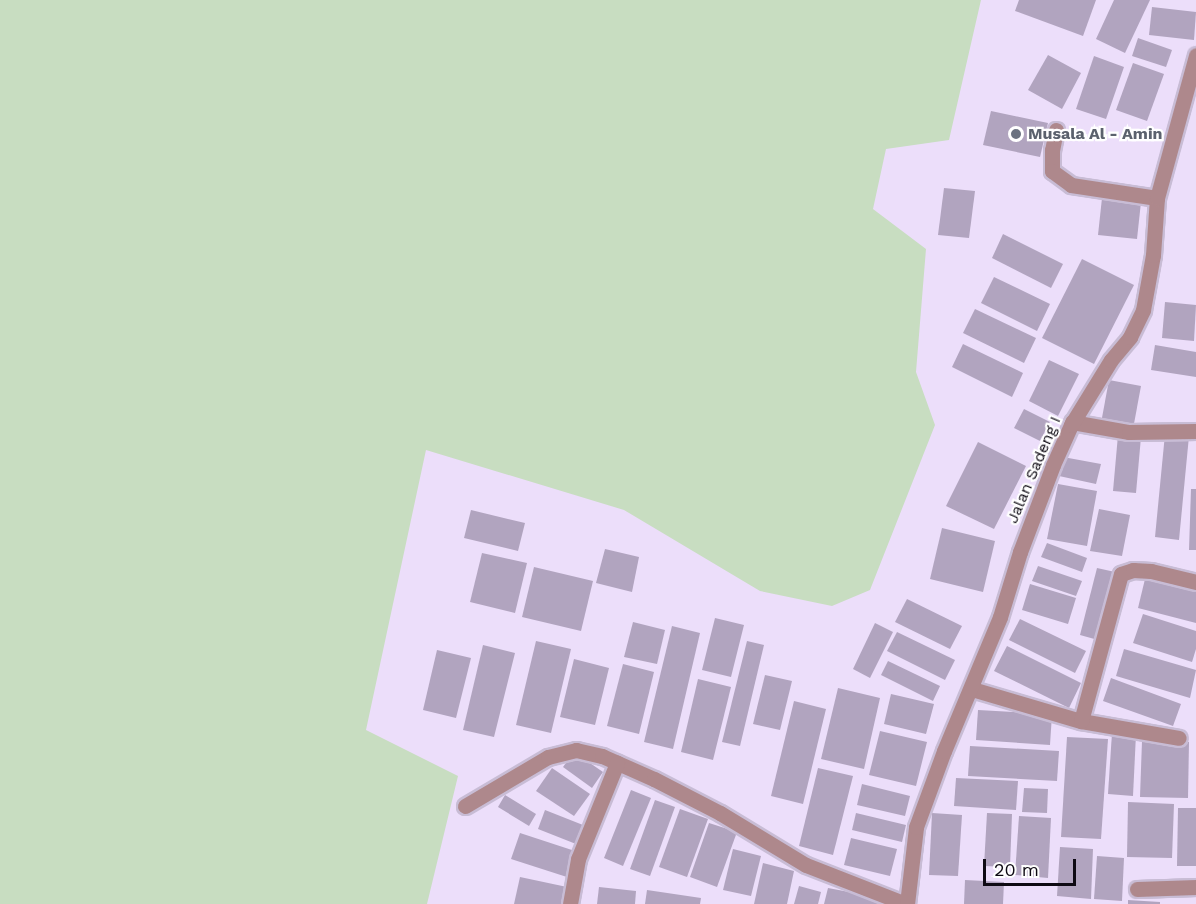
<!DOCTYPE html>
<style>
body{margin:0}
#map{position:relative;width:1196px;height:904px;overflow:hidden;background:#ecdefa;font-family:"Work Sans",sans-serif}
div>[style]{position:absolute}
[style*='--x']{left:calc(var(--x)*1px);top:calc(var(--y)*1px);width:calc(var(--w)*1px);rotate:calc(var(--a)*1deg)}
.green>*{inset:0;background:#c8ddc1}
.building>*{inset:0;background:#b1a4bf}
.roads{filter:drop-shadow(2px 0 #c8bcd5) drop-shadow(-2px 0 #c8bcd5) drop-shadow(0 2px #c8bcd5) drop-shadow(0 -2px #c8bcd5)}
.street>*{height:15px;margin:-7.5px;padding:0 7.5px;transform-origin:7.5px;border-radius:7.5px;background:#ae888c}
.dots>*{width:16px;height:16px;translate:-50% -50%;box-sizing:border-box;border:3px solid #fff;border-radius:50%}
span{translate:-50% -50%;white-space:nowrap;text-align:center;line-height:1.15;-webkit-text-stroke:4.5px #fff;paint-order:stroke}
.worship-label{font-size:16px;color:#5b616d;font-weight:700}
.left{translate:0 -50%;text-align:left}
.street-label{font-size:16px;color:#0e0a13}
.scale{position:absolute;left:983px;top:859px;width:93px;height:27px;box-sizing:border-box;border:3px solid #0e0a13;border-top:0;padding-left:8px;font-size:18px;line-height:21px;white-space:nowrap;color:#0e0a13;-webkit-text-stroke:4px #fff;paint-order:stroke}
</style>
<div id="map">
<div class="green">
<div style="clip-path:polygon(0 0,981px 0,949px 140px,886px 149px,873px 209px,926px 249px,916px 372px,935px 425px,870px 590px,832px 606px,760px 591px,624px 510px,426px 450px,366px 730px,458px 776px,427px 904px,0 904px)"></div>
</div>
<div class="building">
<div style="clip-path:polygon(1019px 0,1096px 0,1083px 36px,1015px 11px)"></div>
<div style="clip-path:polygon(1114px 0,1150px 0,1125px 53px,1096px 39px)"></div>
<div style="clip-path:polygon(1152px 7px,1196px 12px,1194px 40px,1149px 35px)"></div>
<div style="clip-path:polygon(1138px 38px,1172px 50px,1166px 67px,1132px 56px)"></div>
<div style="clip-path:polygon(1048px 55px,1081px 73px,1062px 109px,1028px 90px)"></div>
<div style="clip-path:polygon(1094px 56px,1124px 67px,1106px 119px,1076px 109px)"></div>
<div style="clip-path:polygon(1133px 63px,1164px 74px,1147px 121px,1116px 110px)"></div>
<div style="clip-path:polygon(991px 111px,1048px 123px,1040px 157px,983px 145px)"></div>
<div style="clip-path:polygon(944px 188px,975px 191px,969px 238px,938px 235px)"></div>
<div style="clip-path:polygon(1102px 198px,1141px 202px,1137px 239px,1098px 235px)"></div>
<div style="clip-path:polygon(1003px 234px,1063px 264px,1051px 288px,992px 258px)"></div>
<div style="clip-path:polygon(1082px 259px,1134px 285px,1094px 364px,1042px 338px)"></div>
<div style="clip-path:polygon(994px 277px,1050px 304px,1037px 331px,981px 303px)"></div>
<div style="clip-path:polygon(1165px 302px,1196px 305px,1194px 341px,1162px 338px)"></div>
<div style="clip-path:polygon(975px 309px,1036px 338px,1024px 363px,963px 333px)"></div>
<div style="clip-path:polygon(963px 344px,1023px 373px,1012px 397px,952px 367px)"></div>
<div style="clip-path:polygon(1155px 345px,1196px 352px,1196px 377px,1151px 370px)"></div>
<div style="clip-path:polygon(1049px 360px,1079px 374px,1058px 416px,1029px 401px)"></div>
<div style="clip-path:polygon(1109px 380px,1141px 386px,1133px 429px,1101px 423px)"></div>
<div style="clip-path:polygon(1024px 409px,1050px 422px,1040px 441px,1014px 428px)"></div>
<div style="clip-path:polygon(1165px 434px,1189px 436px,1179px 540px,1155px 537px)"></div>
<div style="clip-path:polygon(1118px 435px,1141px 437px,1136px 493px,1113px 491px)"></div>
<div style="clip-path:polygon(978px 442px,1026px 466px,994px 529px,946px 506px)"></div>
<div style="clip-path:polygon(1063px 457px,1101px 464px,1096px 484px,1059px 476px)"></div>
<div style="clip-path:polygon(1058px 484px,1097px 491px,1087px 546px,1047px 539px)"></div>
<div style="clip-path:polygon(1191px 489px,1196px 489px,1196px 550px,1189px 550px)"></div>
<div style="clip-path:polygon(1099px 509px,1130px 515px,1122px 556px,1090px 551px)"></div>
<div style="clip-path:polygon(471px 510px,525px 523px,518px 551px,464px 538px)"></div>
<div style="clip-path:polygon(942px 528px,995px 541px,983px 592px,930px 579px)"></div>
<div style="clip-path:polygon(1047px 543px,1087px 558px,1082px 572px,1041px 557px)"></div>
<div style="clip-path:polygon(605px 549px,639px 557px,632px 592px,596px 583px)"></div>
<div style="clip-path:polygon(482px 553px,527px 563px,515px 613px,470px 602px)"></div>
<div style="clip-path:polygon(1038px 566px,1082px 581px,1076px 596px,1032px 581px)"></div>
<div style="clip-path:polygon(534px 567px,593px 581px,581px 631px,522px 617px)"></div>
<div style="clip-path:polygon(1097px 568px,1115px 572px,1098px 640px,1080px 635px)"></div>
<div style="clip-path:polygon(1145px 579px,1196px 591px,1196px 623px,1138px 608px)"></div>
<div style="clip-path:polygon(1030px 584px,1076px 598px,1068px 624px,1022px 610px)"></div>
<div style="clip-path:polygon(907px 599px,962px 626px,950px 649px,895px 622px)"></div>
<div style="clip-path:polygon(1143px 614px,1196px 631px,1196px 649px,1192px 662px,1133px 643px)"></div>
<div style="clip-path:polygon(715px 618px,744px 625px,731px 677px,702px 670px)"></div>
<div style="clip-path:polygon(1020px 619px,1086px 651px,1075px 673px,1009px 640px)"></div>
<div style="clip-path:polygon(633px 622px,665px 630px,657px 664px,624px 657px)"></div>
<div style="clip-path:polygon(875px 623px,893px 632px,870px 678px,853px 669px)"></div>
<div style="clip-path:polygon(672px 626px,700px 633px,673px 749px,644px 742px)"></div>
<div style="clip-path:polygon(897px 632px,955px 660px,945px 680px,887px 651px)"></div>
<div style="clip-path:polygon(536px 641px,571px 649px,551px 733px,516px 725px)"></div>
<div style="clip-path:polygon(747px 641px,764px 645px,740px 746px,722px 742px)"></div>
<div style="clip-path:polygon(483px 645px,515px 653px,494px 737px,463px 730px)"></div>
<div style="clip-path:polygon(1007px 646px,1081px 683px,1069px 708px,994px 671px)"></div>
<div style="clip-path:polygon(1124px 649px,1196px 670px,1190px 698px,1116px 676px)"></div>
<div style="clip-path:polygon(437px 650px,471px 658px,456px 718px,423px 710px)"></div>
<div style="clip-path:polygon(574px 659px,609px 668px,595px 725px,560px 717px)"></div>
<div style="clip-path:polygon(888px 661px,940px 686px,933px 701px,881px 675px)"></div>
<div style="clip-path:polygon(623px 664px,654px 672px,639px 734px,607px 726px)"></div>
<div style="clip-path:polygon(765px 675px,792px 681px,780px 730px,753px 724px)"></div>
<div style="clip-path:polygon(1111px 678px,1181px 704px,1173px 726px,1103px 701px)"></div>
<div style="clip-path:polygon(698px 679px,731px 687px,713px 760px,681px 752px)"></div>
<div style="clip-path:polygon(838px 688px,880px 698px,864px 769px,821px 759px)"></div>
<div style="clip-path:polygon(891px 694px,934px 704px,926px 734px,884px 724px)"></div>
<div style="clip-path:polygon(794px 701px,826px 709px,803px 804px,771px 796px)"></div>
<div style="clip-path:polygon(978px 710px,1052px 714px,1050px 745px,976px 740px)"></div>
<div style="clip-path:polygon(880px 731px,927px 742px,916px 786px,869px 775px)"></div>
<div style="clip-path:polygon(1112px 733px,1136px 734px,1133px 796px,1108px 794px)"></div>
<div style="clip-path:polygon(1067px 737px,1108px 739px,1101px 839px,1061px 837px)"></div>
<div style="clip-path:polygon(1142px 741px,1189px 742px,1188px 798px,1140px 797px)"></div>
<div style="clip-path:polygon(970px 746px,1059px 751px,1057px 781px,968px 776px)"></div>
<div style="clip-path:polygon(574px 752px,603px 772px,592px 788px,563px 767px)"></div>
<div style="clip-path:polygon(552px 768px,590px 794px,574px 816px,536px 791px)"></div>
<div style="clip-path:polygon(818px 768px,853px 776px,833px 855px,799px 846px)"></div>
<div style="clip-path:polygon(956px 778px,1018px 781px,1016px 810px,954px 806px)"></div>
<div style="clip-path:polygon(862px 784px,910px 796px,905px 816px,857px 805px)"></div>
<div style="clip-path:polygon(1024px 788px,1048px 789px,1047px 813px,1022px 812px)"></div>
<div style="clip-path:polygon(631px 790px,651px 798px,623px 866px,604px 858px)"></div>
<div style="clip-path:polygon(505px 795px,536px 814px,529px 826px,498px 807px)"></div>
<div style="clip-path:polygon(655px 800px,675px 807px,650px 876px,630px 869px)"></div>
<div style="clip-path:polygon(1128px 802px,1174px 804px,1172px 858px,1127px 857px)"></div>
<div style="clip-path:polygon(1178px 808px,1196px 808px,1196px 866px,1177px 866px)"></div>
<div style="clip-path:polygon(680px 809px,708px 819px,687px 877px,659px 867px)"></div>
<div style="clip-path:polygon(545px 810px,583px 825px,576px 844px,538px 829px)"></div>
<div style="clip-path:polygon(856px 813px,906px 825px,902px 842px,852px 830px)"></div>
<div style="clip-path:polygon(932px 813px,962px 815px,958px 876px,929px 875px)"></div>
<div style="clip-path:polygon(987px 813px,1012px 814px,1010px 867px,984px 866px)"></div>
<div style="clip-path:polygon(1019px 816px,1051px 818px,1048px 878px,1015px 875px)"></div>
<div style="clip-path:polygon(709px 823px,737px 832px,717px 887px,690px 877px)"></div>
<div style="clip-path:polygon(520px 833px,578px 852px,570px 878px,511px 859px)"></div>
<div style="clip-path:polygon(851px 838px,897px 849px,890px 876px,844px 865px)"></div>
<div style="clip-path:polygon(1060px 847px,1093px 849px,1091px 899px,1057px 896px)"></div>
<div style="clip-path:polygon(733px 849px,761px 856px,751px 896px,723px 890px)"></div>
<div style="clip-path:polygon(1097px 856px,1124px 858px,1122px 901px,1094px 899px)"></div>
<div style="clip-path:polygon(763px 863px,794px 871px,787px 904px,754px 904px)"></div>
<div style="clip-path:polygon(520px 877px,567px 887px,563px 904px,514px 904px)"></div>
<div style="clip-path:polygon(965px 880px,1004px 882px,1003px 904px,964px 904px)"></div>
<div style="clip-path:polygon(799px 886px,821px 892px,818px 904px,794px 904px)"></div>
<div style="clip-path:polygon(599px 887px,636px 891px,635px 904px,597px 904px)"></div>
<div style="clip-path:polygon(828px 888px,886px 899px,885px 904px,824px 904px)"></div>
<div style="clip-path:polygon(647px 890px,701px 898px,700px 904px,645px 904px)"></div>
<div style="clip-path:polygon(1128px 900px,1160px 902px,1160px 904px,1128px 904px)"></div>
</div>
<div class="roads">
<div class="street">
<div style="--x:1056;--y:130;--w:20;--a:101"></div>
<div style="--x:1052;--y:150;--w:21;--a:90"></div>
<div style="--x:1052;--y:171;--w:24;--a:36"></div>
<div style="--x:1071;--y:185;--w:87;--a:8.6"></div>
<div style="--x:1072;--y:422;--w:58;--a:10"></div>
<div style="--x:1129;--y:432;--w:67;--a:-0.9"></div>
<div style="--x:972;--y:689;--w:114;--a:16.4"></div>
<div style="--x:1081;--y:721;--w:99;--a:9.8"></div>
<div style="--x:1081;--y:721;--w:152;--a:-74.8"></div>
<div style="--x:1121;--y:574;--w:13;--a:-18"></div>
<div style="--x:1133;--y:570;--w:18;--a:3"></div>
<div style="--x:1151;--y:571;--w:46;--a:13.7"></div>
<div style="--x:465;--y:806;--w:96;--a:-30.6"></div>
<div style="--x:548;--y:757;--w:29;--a:-14"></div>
<div style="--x:576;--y:750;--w:27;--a:13"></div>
<div style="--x:602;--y:756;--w:57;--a:23.9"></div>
<div style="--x:654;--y:779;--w:74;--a:27.3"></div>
<div style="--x:720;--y:813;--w:100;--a:31.2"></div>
<div style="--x:806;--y:865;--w:107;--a:21.3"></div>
<div style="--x:1137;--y:889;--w:59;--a:-1.9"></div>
<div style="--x:570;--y:904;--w:46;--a:-79.9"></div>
<div style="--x:578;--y:859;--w:104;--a:-67.9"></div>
<div style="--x:907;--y:904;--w:78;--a:-83.3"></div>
<div style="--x:916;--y:827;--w:81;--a:-69.8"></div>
<div style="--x:944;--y:751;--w:145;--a:-67.3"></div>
<div style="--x:1000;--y:617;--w:68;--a:-72.9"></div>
<div style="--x:1020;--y:552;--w:93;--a:-69.2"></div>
<div style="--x:1053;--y:465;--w:44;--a:-65.8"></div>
<div style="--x:1071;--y:425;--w:76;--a:-58.4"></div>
<div style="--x:1111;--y:360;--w:30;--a:-50"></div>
<div style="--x:1130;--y:337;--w:30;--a:-64"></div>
<div style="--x:1143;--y:310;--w:56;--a:-79.7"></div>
<div style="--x:1153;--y:255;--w:57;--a:-86"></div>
<div style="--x:1157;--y:198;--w:148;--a:-74.7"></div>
</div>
</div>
<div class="dots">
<div style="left:1016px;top:134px;background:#6b7280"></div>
</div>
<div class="worship-label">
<span class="left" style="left:1028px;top:134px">Musala Al - Amin</span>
</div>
<div class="street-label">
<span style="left:1034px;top:470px;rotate:-67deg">Jalan Sadeng I</span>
</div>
<div class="scale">20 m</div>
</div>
